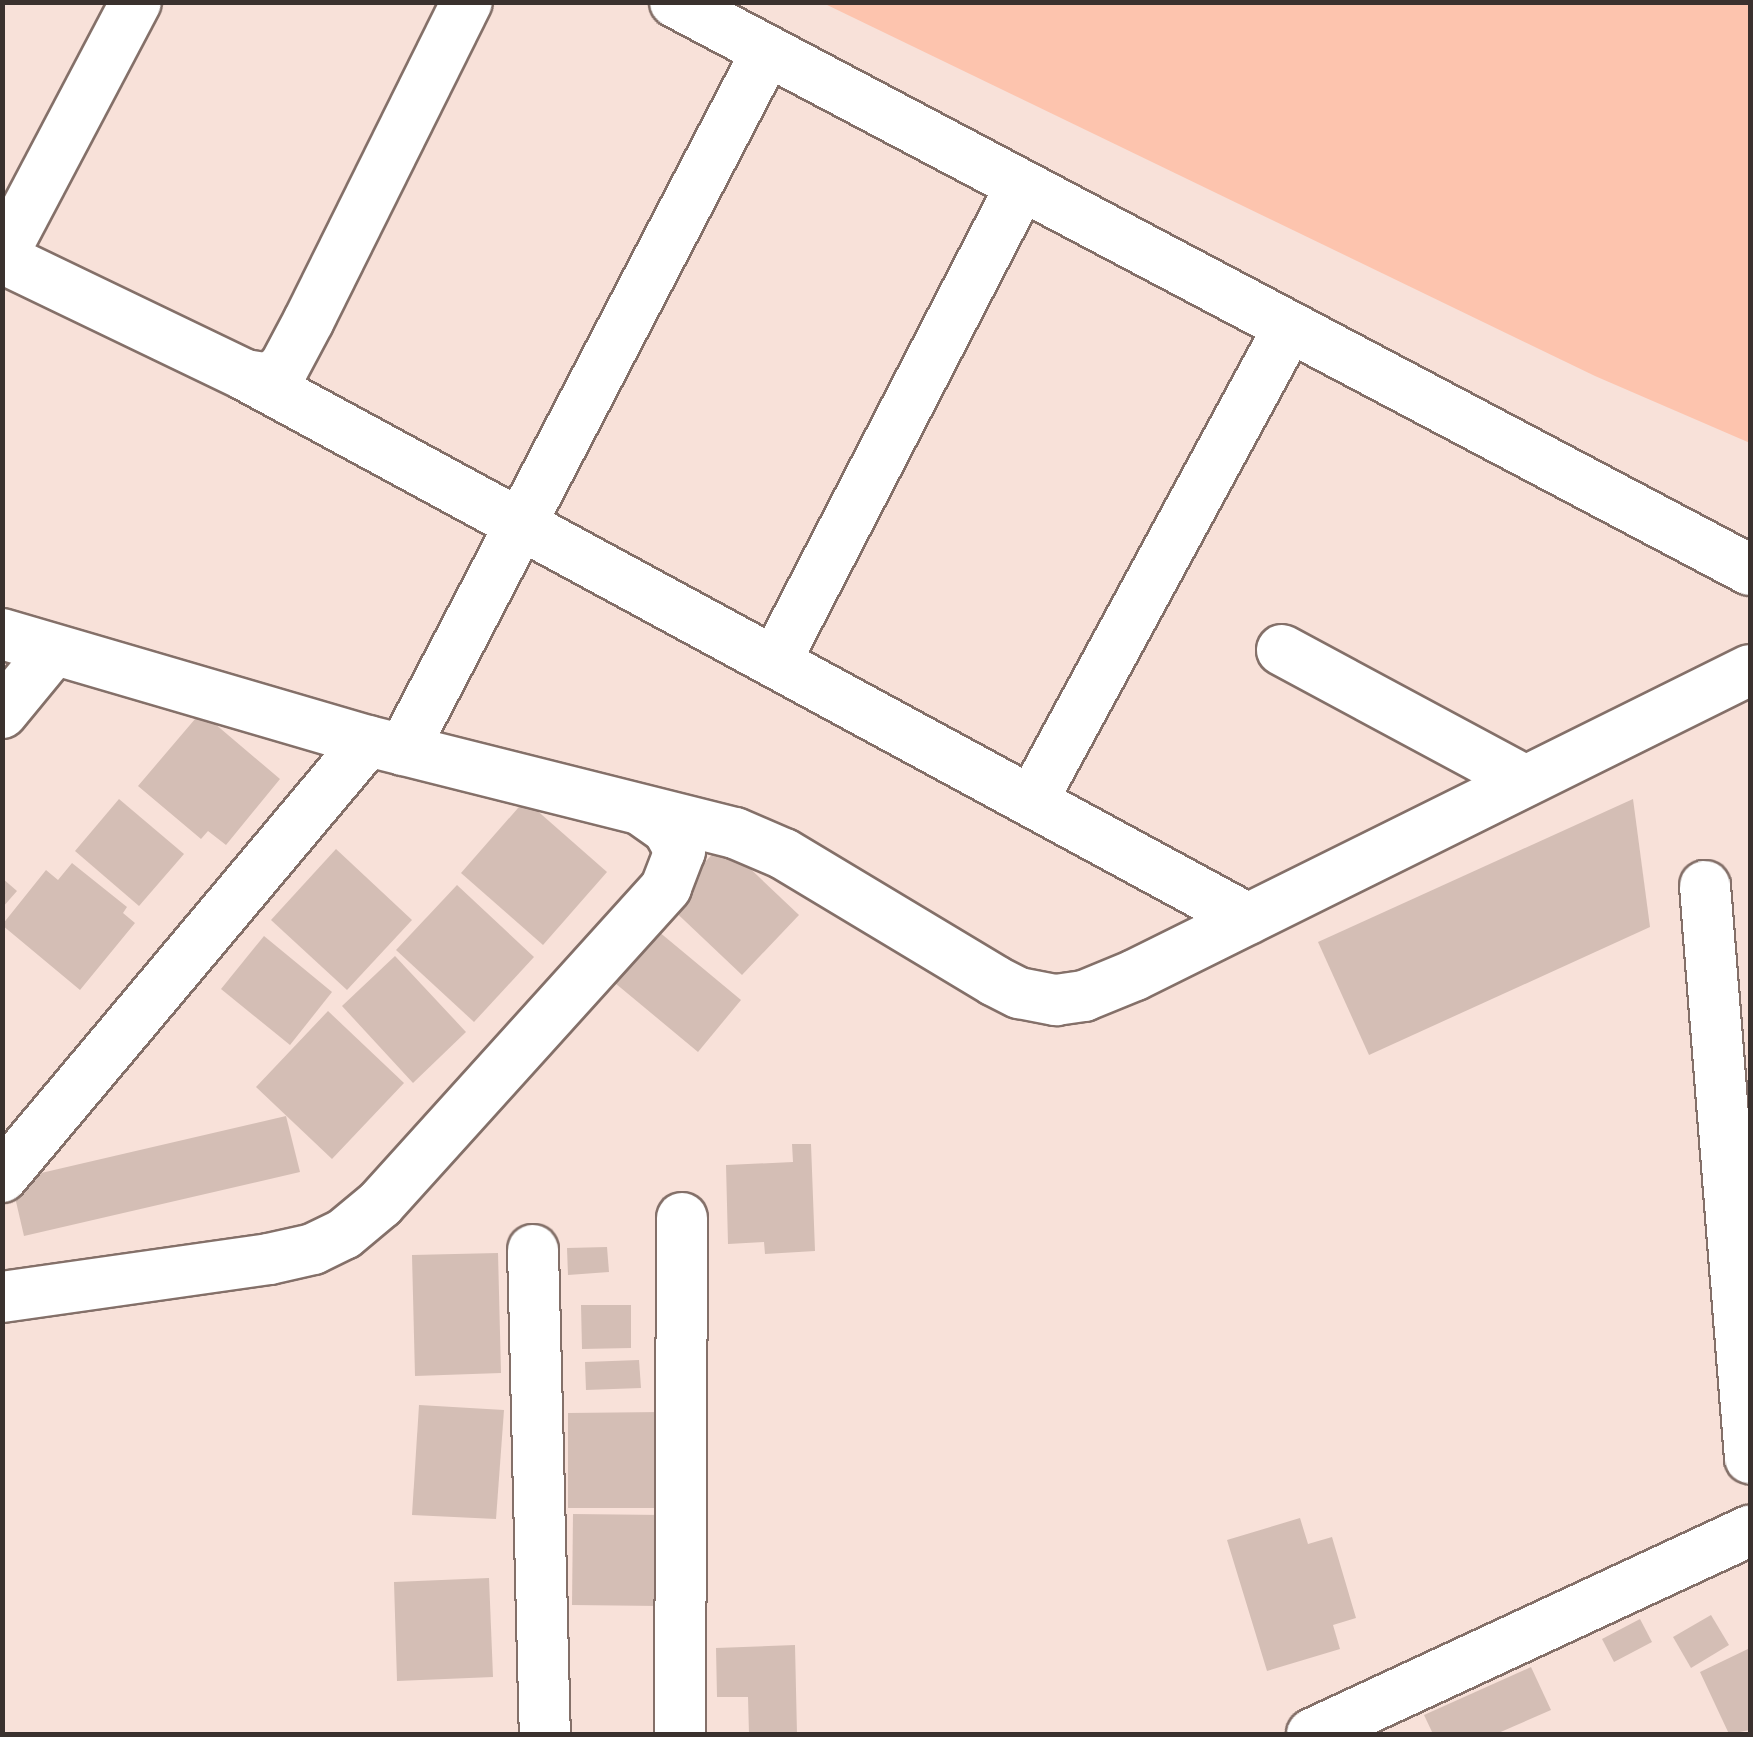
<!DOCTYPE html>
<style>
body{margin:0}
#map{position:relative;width:1753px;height:1737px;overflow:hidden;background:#f8e1d9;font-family:"Varela Round",sans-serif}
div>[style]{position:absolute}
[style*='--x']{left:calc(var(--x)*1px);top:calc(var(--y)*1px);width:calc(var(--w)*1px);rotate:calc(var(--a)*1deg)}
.green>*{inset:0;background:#fdc4ae}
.building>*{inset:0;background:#d4beb5}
.roads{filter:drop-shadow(2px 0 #847069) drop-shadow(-2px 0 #847069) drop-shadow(0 2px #847069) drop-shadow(0 -2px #847069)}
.minor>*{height:50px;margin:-25px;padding:0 25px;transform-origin:25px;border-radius:25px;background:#fff}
span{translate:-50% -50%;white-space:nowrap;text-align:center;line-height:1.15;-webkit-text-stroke:9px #f8e1d9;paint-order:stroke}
.frame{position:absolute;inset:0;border:5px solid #3a312e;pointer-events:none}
</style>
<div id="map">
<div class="green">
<div style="clip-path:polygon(823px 3px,1750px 3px,1750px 443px,1595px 376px)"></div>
</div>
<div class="building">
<div style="clip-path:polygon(201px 712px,280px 779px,226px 845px,208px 831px,201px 839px,138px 786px)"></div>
<div style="clip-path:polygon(119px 799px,184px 854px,139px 906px,75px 851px)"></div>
<div style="clip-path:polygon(1633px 799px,1650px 927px,1369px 1055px,1318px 942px)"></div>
<div style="clip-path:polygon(525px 800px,607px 872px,543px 945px,461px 873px)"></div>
<div style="clip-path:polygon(723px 843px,799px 915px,742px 975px,666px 903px)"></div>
<div style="clip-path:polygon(336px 849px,412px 920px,347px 990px,271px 920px)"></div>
<div style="clip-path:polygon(72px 863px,127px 907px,123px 913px,135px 923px,80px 990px,2px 925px,46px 870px,58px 880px)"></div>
<div style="clip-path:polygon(2px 878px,17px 891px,2px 908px)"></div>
<div style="clip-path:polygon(457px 885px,534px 957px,474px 1022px,396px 950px)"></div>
<div style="clip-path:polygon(658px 931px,741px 1000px,698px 1052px,615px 983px)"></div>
<div style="clip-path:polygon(264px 936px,332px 992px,290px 1045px,221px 989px)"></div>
<div style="clip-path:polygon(395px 956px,466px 1032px,413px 1083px,342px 1006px)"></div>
<div style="clip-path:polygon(328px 1011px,404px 1083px,332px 1159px,256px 1087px)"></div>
<div style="clip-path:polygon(286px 1116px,300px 1172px,24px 1236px,11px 1180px)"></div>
<div style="clip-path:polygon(792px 1144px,811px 1144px,815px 1251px,765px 1254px,764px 1242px,728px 1244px,726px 1165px,793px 1162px)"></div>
<div style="clip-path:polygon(607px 1247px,609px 1272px,568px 1275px,567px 1248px)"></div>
<div style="clip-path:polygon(498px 1253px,501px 1373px,415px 1376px,412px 1255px)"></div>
<div style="clip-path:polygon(581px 1305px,631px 1305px,631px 1348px,582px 1349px)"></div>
<div style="clip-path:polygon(639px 1360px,641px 1388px,586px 1390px,585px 1362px)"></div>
<div style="clip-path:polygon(419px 1405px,504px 1410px,496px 1519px,412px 1515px)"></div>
<div style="clip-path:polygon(662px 1412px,662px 1508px,568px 1508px,568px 1413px)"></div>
<div style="clip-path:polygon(573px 1514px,662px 1515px,660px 1606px,572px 1605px)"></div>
<div style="clip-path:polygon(1300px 1518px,1308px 1544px,1332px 1537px,1356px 1618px,1333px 1625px,1340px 1649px,1267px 1671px,1227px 1540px)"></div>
<div style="clip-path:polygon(489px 1578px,493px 1677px,397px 1681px,394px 1582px)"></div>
<div style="clip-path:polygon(1711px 1615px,1729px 1645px,1691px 1668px,1673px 1637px)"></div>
<div style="clip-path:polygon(1640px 1619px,1652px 1642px,1614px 1662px,1602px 1639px)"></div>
<div style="clip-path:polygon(795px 1645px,797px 1734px,749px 1734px,748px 1697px,717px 1697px,716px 1648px)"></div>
<div style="clip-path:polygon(1750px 1648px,1750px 1730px,1729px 1734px,1700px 1672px)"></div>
<div style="clip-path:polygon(1531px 1667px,1551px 1710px,1496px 1734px,1433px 1734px,1424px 1715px)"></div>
</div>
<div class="roads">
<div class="minor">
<div style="--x:675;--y:2;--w:1216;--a:27.85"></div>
<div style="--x:2;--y:256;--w:287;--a:-62.2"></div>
<div style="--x:2;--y:258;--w:270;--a:25.7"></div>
<div style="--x:245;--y:375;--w:25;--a:9"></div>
<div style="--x:270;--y:379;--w:18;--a:-41"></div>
<div style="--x:284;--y:367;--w:53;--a:-62"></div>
<div style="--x:309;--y:320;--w:355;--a:-63.6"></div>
<div style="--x:245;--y:375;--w:1141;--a:28.47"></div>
<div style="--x:2;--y:634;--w:381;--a:16.3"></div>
<div style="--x:368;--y:741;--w:378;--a:14.1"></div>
<div style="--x:735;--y:833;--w:53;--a:23.2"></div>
<div style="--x:784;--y:854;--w:246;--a:31"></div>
<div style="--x:995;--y:981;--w:27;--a:27"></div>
<div style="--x:1019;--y:993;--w:38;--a:11"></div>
<div style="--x:1056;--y:1000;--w:28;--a:-8"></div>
<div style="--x:1084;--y:996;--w:55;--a:-22.4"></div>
<div style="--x:1135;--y:975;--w:686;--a:-26.38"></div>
<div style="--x:1282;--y:650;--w:276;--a:28.3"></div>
<div style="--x:775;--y:662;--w:536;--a:-62.67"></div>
<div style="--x:2;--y:713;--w:80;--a:-50.6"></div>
<div style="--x:403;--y:750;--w:788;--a:-62.49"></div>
<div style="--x:1032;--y:801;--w:539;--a:-61.53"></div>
<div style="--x:1705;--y:886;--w:574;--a:85.5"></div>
<div style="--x:2;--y:1177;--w:569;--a:-49.99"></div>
<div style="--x:533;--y:1250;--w:484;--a:88.6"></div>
<div style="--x:2;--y:1297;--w:270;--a:-8.1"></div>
<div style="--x:269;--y:1259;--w:45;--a:-12.8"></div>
<div style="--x:313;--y:1249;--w:34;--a:-26"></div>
<div style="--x:344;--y:1234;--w:47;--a:-39.8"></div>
<div style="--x:380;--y:1204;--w:427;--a:-47.9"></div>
<div style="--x:666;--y:887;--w:39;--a:-69"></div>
<div style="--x:680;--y:851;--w:25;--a:-119"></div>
<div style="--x:668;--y:829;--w:29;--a:-145"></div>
<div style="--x:680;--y:1734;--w:516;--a:-89.78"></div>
<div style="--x:1312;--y:1734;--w:483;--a:-24.9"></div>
</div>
</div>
<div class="frame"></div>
</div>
